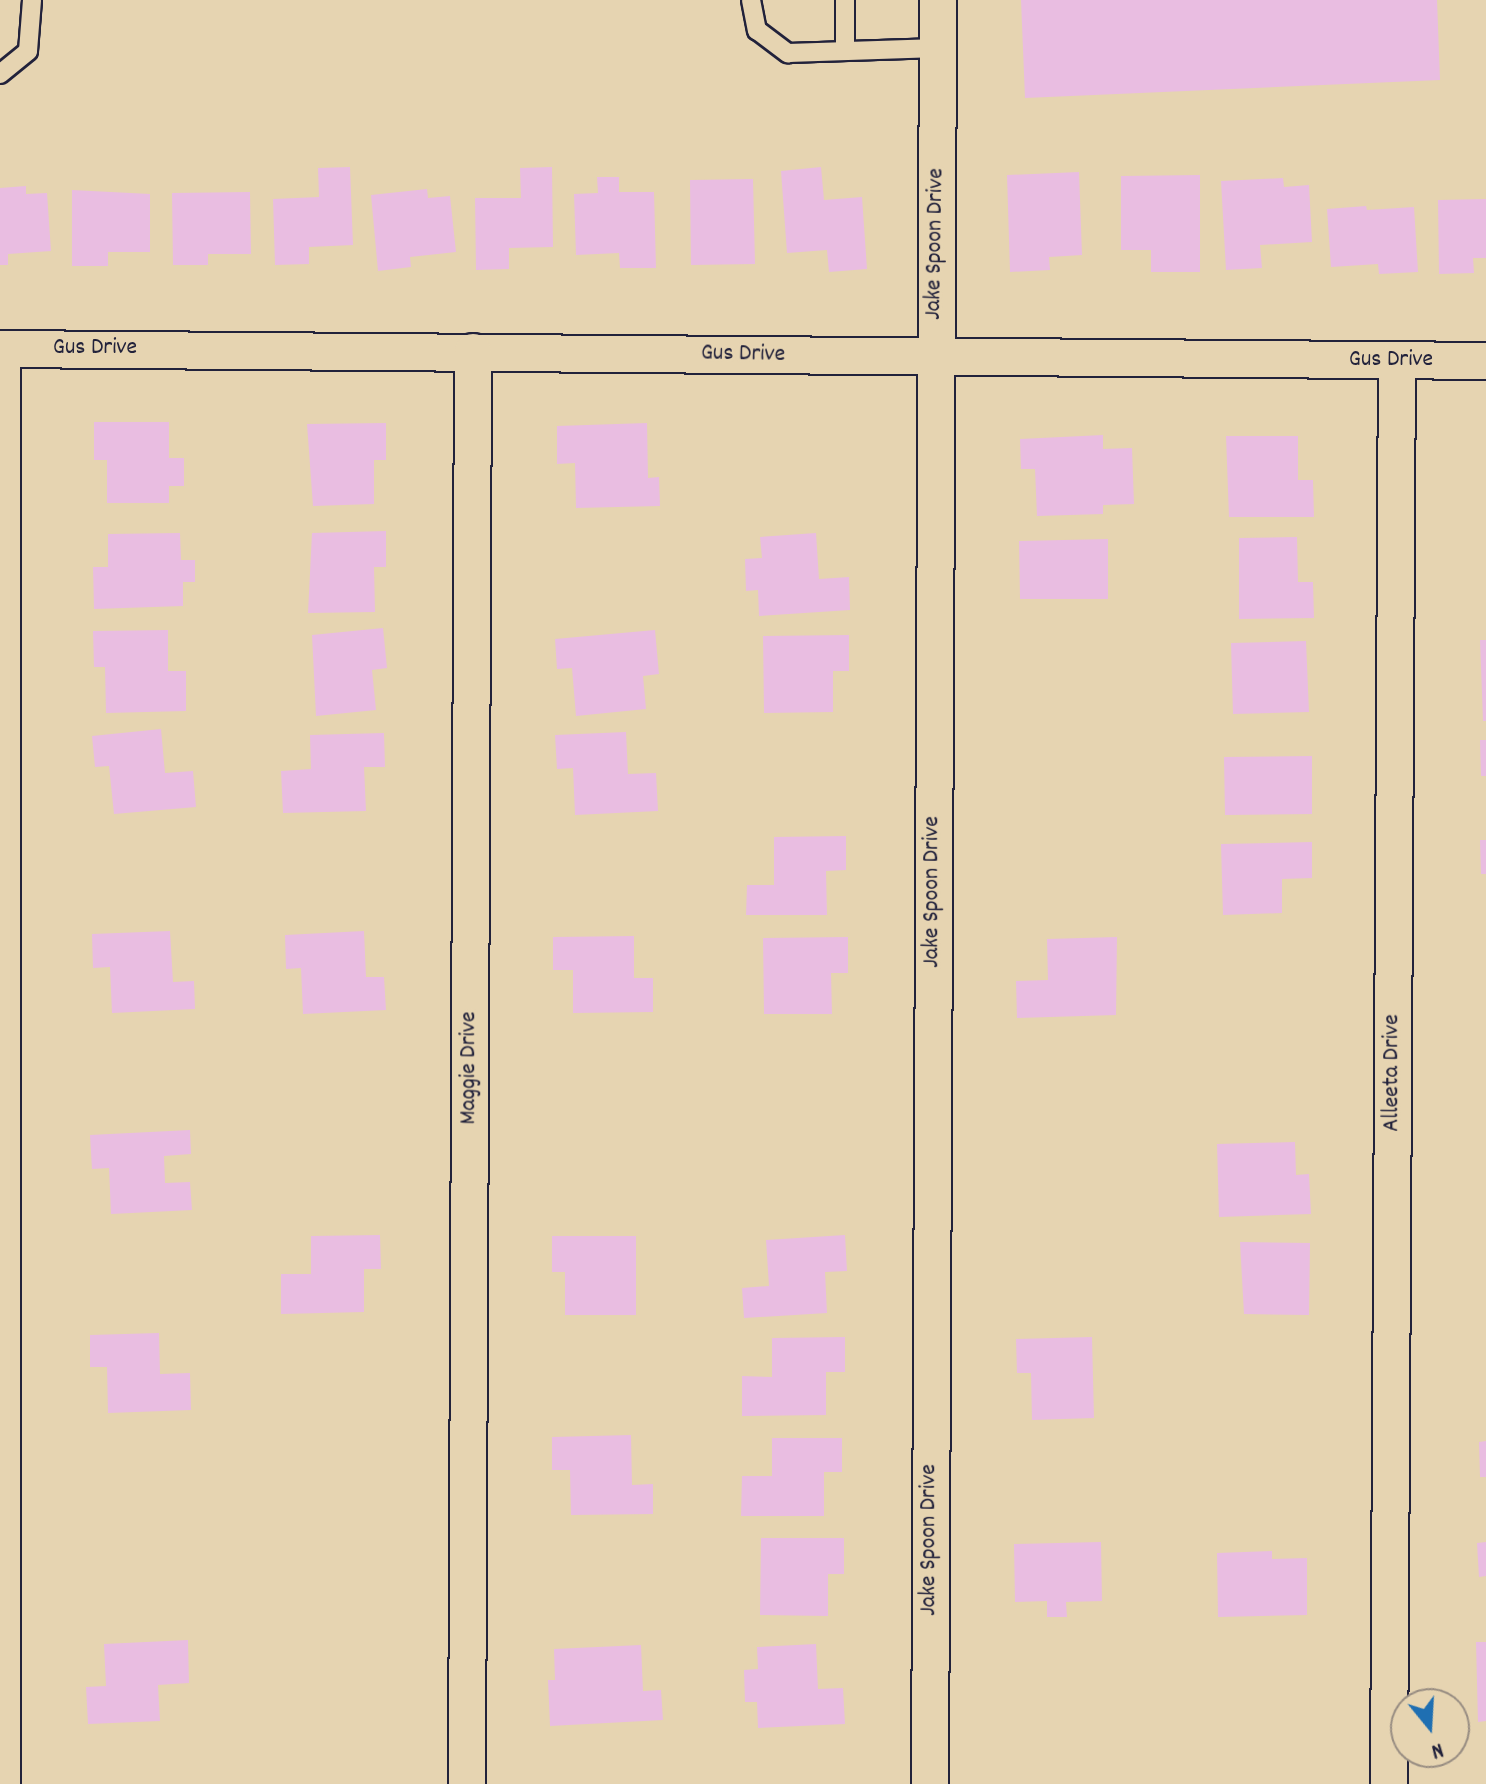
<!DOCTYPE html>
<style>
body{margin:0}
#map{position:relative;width:1486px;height:1784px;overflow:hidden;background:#e6d4b1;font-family:Dekko,sans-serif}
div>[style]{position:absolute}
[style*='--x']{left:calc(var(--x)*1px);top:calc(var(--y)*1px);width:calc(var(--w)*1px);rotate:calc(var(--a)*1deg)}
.building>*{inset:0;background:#e9bde1}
.roads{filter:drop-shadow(2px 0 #22223b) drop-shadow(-2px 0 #22223b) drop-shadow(0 2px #22223b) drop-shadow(0 -2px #22223b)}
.lane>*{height:18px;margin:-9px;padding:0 9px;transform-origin:9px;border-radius:9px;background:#e6d4b1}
.street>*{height:36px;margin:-18px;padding:0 18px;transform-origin:18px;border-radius:18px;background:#e6d4b1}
span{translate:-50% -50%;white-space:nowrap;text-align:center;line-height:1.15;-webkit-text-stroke:6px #e6d4b1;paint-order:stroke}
.street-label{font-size:24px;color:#22223b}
.north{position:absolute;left:1390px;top:1688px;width:80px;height:80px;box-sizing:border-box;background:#e6d4b1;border:2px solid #988d82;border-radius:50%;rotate:162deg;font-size:22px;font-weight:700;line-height:32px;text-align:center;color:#22223b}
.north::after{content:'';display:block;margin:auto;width:28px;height:36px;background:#1f6fb2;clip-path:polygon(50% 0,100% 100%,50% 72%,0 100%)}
</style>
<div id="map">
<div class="building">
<div style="clip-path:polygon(1021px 0,1437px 0,1440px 80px,1025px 98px)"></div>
<div style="clip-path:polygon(350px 167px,353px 245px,309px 247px,309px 264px,275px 265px,273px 199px,319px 197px,318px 168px)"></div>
<div style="clip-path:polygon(552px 167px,553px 247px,509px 248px,509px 269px,476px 270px,475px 198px,521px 198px,520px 168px)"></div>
<div style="clip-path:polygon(821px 167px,824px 200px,862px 197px,867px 269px,829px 272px,827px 250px,787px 253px,781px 171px)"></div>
<div style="clip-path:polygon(1079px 172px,1082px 255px,1049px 257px,1050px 270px,1010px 272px,1007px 175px)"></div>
<div style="clip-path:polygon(1200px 175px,1200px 272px,1151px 272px,1151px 250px,1121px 250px,1121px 176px)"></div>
<div style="clip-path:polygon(597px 177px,619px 177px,619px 192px,654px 192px,656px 268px,620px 268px,619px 253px,576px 255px,574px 194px,598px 193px)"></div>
<div style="clip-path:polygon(1283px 178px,1284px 187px,1309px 185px,1312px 242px,1260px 245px,1262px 268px,1226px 270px,1221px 181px)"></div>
<div style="clip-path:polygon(753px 179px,755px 264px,691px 265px,690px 180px)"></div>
<div style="clip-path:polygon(26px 186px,26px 194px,47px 193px,51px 251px,8px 254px,8px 265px,0 265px,0 188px)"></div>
<div style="clip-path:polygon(427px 189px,428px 198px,450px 196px,456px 252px,410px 257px,411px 267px,378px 271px,371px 195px)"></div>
<div style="clip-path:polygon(72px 190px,150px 194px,150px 252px,108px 252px,108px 266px,72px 266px)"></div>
<div style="clip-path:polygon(250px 192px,251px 254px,208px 254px,208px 265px,173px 265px,172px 193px)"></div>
<div style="clip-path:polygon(1486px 199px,1486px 258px,1473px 258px,1474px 273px,1439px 274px,1438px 200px)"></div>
<div style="clip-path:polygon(1366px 206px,1367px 210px,1414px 207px,1418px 272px,1379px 274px,1378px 264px,1331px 267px,1327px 209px)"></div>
<div style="clip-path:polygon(94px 422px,169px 422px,169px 458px,184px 458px,184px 486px,169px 486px,169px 503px,107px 503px,107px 460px,94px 460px)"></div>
<div style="clip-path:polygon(386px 423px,386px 460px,374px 460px,374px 504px,313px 506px,307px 424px)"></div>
<div style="clip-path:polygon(647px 423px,648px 478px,659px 477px,660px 506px,576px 508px,575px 463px,557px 464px,557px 426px)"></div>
<div style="clip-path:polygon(1103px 435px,1103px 449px,1132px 448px,1134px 504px,1103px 505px,1103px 514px,1037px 516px,1035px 469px,1021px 469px,1020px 439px)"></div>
<div style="clip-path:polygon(1226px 436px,1298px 436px,1298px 480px,1313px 480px,1314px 517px,1229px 517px)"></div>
<div style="clip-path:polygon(386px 531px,386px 567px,374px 567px,375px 612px,308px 613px,312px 533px)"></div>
<div style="clip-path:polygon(180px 533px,181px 560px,195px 560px,195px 582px,183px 582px,183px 606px,94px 609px,93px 567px,108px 567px,108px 534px)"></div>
<div style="clip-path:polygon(816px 533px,819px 579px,849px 577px,850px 610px,759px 616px,758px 590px,746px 591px,745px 559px,762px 558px,760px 537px)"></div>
<div style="clip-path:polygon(1297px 537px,1298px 582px,1313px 582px,1314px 618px,1239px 619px,1239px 538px)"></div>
<div style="clip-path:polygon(1108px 539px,1108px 599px,1020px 599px,1019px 541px)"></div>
<div style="clip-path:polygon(383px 628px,387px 668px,372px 670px,376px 710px,316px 716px,312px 635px)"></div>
<div style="clip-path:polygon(168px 630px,168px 671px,186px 671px,186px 711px,106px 713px,105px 667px,94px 667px,93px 631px)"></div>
<div style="clip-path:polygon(655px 630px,659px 674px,643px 676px,646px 709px,576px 716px,572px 668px,557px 669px,555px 639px)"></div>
<div style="clip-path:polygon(849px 635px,849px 671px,833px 671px,833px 712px,764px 713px,763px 636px)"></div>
<div style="clip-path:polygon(1480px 640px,1486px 640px,1486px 721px,1483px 721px)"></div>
<div style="clip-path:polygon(1306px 641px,1309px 712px,1233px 714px,1231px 643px)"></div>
<div style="clip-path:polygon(161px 729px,165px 773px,193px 771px,196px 807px,114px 814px,109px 766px,95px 767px,92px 736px)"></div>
<div style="clip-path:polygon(626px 732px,628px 774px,656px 773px,658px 811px,575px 815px,573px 768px,557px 769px,555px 735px)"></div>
<div style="clip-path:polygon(384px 733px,385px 767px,364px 767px,366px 811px,283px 813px,281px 771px,311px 769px,310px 735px)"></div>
<div style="clip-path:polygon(1480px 740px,1486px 740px,1486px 776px,1481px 776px)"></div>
<div style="clip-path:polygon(1312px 756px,1312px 814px,1225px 815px,1224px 757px)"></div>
<div style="clip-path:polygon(846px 836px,846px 870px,826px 871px,827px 915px,746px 915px,747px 885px,774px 885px,774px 837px)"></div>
<div style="clip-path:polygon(1480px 840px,1486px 840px,1486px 874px,1481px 874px)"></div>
<div style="clip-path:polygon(1312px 842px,1312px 878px,1282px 879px,1282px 913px,1223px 915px,1221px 844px)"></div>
<div style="clip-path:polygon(170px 931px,173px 982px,194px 981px,195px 1009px,112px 1013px,110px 967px,93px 968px,92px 934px)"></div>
<div style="clip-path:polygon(364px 931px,366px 977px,384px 977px,386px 1010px,303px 1014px,301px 968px,286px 969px,285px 935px)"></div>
<div style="clip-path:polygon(634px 936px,634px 978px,653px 978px,653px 1012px,573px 1013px,573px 970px,553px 970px,553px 937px)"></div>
<div style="clip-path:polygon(848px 937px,848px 973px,831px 973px,832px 1014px,764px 1014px,763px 938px)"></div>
<div style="clip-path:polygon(1117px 937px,1116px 1015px,1017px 1018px,1016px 981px,1048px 980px,1047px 939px)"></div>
<div style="clip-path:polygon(190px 1130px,191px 1154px,164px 1156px,165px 1183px,190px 1182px,192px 1210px,111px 1214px,109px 1168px,92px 1169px,90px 1135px)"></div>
<div style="clip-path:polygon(1295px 1142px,1296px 1175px,1309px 1174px,1311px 1214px,1219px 1217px,1217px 1144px)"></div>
<div style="clip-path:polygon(380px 1235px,381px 1269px,364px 1269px,364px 1312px,281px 1314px,281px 1274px,311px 1274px,311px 1236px)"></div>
<div style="clip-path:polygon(845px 1235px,847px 1271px,825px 1272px,827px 1313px,744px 1318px,742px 1288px,769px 1286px,766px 1240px)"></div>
<div style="clip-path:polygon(552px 1236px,636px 1236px,636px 1315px,565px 1315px,565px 1272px,552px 1272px)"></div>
<div style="clip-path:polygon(1240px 1242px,1310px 1243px,1309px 1315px,1244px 1314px)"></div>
<div style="clip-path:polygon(159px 1333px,160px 1374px,190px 1373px,191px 1410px,108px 1413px,107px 1367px,90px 1367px,90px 1335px)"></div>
<div style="clip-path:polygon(845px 1337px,845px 1372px,826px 1372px,826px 1415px,742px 1416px,742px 1376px,772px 1377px,772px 1338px)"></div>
<div style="clip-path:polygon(1092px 1337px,1094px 1418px,1032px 1420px,1031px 1373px,1017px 1373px,1016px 1339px)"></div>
<div style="clip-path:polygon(631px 1435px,632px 1485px,653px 1484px,653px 1514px,571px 1515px,570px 1470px,552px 1470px,552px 1437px)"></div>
<div style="clip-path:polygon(772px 1438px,842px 1438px,842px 1472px,824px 1472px,824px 1516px,741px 1516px,742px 1476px,772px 1476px)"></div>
<div style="clip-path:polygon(1486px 1441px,1486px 1477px,1480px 1477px,1479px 1442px)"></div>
<div style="clip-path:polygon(761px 1538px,844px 1538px,844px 1574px,828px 1574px,828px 1616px,760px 1615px)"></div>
<div style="clip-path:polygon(1101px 1542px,1102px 1601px,1066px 1602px,1067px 1617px,1047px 1617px,1047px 1601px,1015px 1602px,1014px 1544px)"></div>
<div style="clip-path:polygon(1486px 1542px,1486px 1576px,1479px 1577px,1477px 1543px)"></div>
<div style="clip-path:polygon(1272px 1551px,1272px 1559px,1307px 1558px,1307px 1615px,1218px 1617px,1217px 1553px)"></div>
<div style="clip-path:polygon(188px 1640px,189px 1683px,158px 1685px,160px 1721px,88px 1724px,86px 1687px,106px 1686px,104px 1644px)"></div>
<div style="clip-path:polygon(1476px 1642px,1486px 1642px,1486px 1721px,1478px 1722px)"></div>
<div style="clip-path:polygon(816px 1644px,818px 1689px,843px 1688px,845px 1724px,758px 1728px,757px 1702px,745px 1702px,744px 1670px,758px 1669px,757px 1647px)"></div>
<div style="clip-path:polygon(641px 1645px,643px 1691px,661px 1690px,663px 1720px,550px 1726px,548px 1680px,555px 1680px,554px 1649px)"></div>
</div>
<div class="roads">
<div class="lane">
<div style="--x:751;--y:0;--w:31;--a:79"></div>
<div style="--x:757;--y:30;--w:39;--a:37"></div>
<div style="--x:788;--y:53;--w:150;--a:-1.9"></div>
<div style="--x:845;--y:0;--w:51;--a:90"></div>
<div style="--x:0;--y:74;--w:36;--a:-39"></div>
<div style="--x:28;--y:51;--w:51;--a:-85.5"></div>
</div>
<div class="street">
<div style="--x:0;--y:349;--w:1486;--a:0.46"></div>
<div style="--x:2;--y:1784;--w:1435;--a:-90"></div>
<div style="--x:467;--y:1784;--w:1432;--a:-89.76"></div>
<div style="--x:930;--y:1784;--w:1784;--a:-89.74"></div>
<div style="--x:1389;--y:1784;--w:1423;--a:-89.68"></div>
</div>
</div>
<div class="street-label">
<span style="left:936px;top:244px;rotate:-89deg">Jake Spoon Drive</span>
<span style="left:95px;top:349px">Gus Drive</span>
<span style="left:743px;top:355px;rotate:1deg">Gus Drive</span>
<span style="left:1391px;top:361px">Gus Drive</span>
<span style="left:933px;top:892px;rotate:-90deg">Jake Spoon Drive</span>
<span style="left:470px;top:1068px;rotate:-90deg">Maggie Drive</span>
<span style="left:1393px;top:1073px;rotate:-90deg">Alleeta Drive</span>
<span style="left:930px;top:1540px;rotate:-90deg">Jake Spoon Drive</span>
</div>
<div class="north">N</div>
</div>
